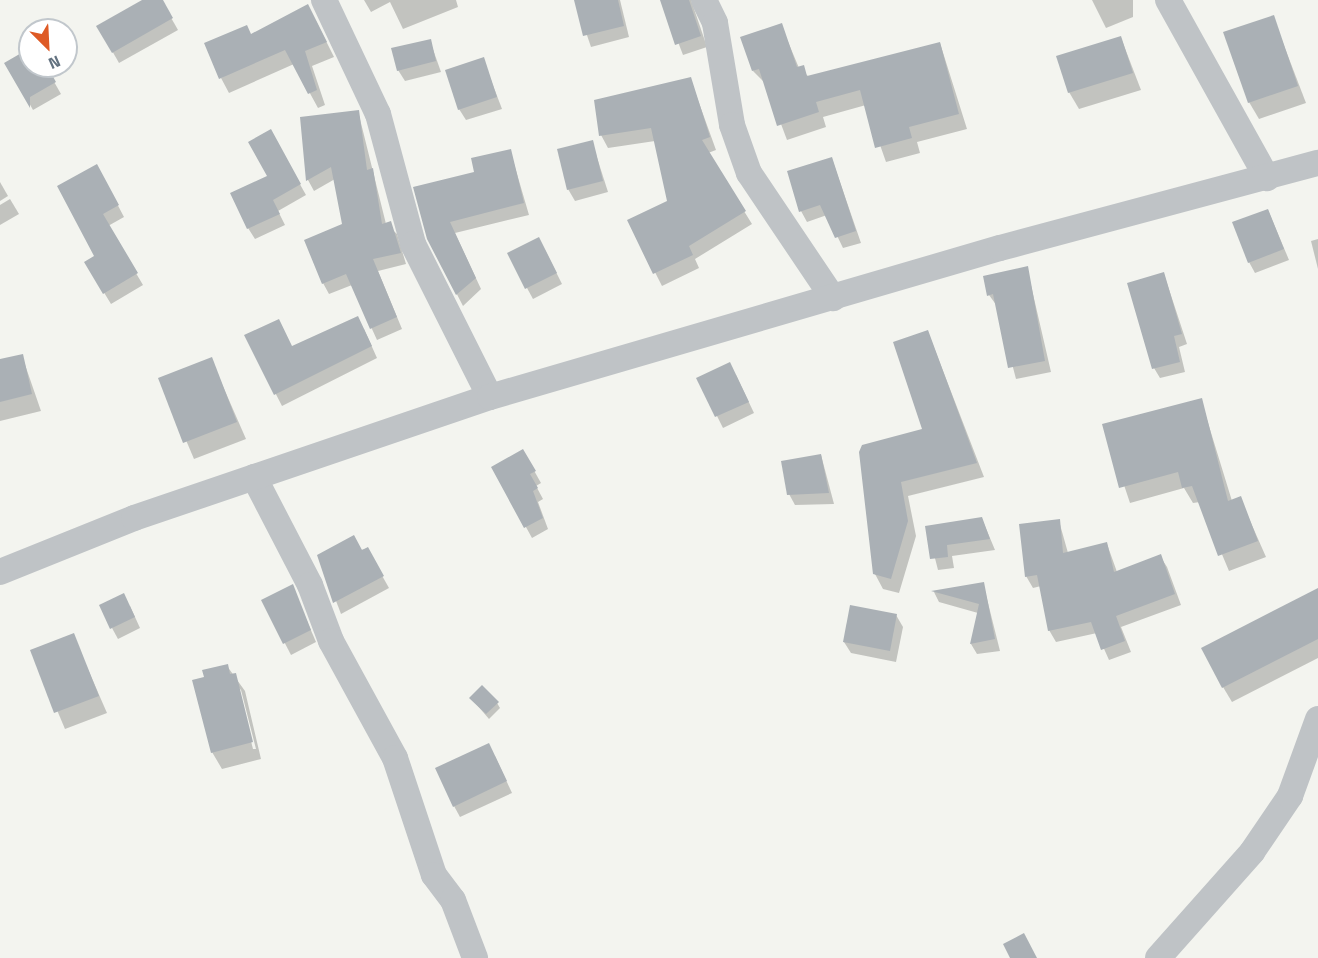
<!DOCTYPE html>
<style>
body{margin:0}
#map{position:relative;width:1318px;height:958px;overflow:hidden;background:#f3f4ef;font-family:"Titillium Web",sans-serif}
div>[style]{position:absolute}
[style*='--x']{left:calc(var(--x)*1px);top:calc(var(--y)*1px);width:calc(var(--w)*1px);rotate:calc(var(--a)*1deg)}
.shadow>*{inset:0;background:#0003}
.building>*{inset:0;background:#aab0b5}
.minor>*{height:26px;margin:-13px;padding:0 13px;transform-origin:13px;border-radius:13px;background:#bfc3c6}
span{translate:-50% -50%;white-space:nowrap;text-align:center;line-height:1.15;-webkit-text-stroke:6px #fff;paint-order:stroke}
.north{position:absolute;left:18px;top:18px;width:60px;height:60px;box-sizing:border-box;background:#fff;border:2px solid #c1c7cc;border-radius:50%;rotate:156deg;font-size:16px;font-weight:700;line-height:24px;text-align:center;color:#637280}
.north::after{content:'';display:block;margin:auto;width:21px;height:27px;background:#de5a25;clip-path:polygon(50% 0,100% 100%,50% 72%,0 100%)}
</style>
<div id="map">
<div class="shadow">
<div style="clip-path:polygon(145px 0,161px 0,178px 30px,119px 63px,98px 26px)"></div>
<div style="clip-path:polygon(364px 0,456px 0,458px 7px,403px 29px,390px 2px,371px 12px)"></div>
<div style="clip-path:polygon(575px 0,620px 0,629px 37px,591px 47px)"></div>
<div style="clip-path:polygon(662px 0,691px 0,707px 47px,683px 55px)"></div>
<div style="clip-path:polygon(1092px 0,1133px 0,1133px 17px,1106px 28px)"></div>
<div style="clip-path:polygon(1273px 17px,1306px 103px,1259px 119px,1249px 102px)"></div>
<div style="clip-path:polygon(316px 21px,334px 57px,312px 66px,325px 105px,318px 108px,294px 64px,229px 93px,221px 78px)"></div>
<div style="clip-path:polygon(781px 25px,799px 68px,809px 77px,940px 43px,967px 129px,917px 142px,920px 153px,886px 162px,866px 105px,823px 117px,826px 127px,787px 140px,766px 84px,753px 71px)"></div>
<div style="clip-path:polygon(1121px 38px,1141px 90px,1079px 109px,1069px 92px)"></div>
<div style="clip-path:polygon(430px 41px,441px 72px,405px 81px,398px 70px)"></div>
<div style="clip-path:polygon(30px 50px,30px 66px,45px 66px,61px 94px,33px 110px,7px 63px)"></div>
<div style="clip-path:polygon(483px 59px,502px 109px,466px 120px,459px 109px)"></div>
<div style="clip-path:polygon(690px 78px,716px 150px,708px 153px,752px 224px,695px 259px,699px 268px,662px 286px,629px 221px,668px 202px,655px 141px,608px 148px,601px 135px)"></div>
<div style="clip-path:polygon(358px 111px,386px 224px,397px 234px,406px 264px,378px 271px,402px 329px,377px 340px,352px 285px,329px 294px,323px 283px,343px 225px,335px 179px,314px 191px,308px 180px,302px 118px)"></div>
<div style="clip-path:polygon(270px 131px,306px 195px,278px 211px,285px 225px,255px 239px,248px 228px,269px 176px)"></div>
<div style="clip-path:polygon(592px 142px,608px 192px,575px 201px,568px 189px)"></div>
<div style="clip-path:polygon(510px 150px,529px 215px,455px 233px,481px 289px,463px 306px,428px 238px,476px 173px)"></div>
<div style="clip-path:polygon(832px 159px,861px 243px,843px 248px,827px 215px,807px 222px,801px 211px)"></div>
<div style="clip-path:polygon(103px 177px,124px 217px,108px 226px,143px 285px,111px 304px,86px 263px,96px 256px)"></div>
<div style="clip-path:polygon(0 182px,8px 196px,0 201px)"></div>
<div style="clip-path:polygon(10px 199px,19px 214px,0 225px,0 205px)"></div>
<div style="clip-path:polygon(1268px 210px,1289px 260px,1255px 273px,1249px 262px)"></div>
<div style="clip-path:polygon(1318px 239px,1318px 269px,1311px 241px)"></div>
<div style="clip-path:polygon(545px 250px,562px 284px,533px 299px,527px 288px)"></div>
<div style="clip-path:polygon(1027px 268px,1051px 372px,1016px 379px,997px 306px,989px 295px)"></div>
<div style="clip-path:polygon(1164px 274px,1187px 344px,1179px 347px,1185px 372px,1160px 378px,1154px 368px)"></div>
<div style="clip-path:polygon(364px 329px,377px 358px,282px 406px,246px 336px,292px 348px)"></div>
<div style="clip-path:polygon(928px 332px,984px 477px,908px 496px,916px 536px,899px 593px,883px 589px,875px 574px,860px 452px,924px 430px)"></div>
<div style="clip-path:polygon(22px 356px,41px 411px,0 421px,0 361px)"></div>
<div style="clip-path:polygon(211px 359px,246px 439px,194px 459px,160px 379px)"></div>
<div style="clip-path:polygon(736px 375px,754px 413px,723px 428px,698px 378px)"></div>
<div style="clip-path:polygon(1201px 400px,1232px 501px,1240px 498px,1266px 557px,1229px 571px,1200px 502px,1193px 503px,1184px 488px,1130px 503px,1104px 425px)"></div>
<div style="clip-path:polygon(523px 451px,541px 483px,536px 486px,543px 499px,538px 502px,548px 529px,532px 538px,493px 467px)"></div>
<div style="clip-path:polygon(821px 455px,834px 504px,795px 505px,789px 494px)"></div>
<div style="clip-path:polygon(982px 519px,995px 550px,952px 556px,954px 568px,938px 570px,927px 527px)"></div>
<div style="clip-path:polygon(1059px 521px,1068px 553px,1107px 544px,1117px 572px,1160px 556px,1167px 567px,1181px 605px,1121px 627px,1131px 652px,1109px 660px,1097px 633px,1056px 642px,1049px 630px,1041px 586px,1033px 588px,1026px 576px)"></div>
<div style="clip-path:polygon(367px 549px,389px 588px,341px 614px,319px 556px)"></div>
<div style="clip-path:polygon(983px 583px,1000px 651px,977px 654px,971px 644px,978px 613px,939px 602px,934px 592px)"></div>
<div style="clip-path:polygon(292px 586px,316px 642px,291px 655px,263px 601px)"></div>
<div style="clip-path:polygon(1318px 589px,1318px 658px,1232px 702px,1223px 687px)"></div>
<div style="clip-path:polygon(130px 606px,140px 628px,118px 639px,112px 628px)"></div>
<div style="clip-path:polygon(896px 615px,903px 627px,896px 662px,851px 653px,844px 642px)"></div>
<div style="clip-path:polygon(73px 635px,107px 713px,65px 729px,32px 651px)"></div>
<div style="clip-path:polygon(evenodd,227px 666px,245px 691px,261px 759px,222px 769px,212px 752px,227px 666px,237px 686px,241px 690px,256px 749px,253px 749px,237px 686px)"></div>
<div style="clip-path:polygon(471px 698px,497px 703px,500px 708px,489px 719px)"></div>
<div style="clip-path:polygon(495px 756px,512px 793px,460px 817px,454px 806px)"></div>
</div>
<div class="building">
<div style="clip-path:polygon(142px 0,163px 0,173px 18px,112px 53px,96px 26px)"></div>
<div style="clip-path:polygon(574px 0,618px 0,624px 26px,583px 36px)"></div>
<div style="clip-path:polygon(660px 0,689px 0,701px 36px,675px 45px)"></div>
<div style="clip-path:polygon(308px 4px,327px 42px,305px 51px,317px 90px,308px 94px,285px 50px,219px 79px,204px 43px,247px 25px,251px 34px)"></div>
<div style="clip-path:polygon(1274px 15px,1298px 86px,1248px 103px,1223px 32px)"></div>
<div style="clip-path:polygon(782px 23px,797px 67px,804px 65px,807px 76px,940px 42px,959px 114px,909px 127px,912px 138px,875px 148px,860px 90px,816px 102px,819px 112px,777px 126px,759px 69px,752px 71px,740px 37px)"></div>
<div style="clip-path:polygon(1121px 36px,1133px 73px,1068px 93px,1056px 56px)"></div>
<div style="clip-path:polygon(431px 39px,436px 61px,397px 71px,391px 48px)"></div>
<div style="clip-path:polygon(30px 48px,30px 66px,47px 66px,56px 82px,30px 97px,30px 108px,4px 63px)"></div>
<div style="clip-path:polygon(484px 57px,497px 97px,458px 110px,445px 70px)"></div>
<div style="clip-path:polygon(691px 77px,710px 137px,702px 140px,746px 211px,689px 246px,693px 255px,653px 274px,627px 220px,667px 201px,651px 128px,599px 136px,594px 100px)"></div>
<div style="clip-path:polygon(359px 110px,367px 170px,373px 168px,382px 224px,391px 221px,401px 253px,373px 259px,397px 317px,370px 329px,346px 274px,322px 284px,304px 240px,342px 224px,331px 167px,306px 181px,300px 117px)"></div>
<div style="clip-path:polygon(271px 129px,301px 184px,273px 200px,280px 214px,247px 229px,230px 193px,267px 176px,248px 142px)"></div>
<div style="clip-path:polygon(593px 140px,603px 181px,567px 190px,557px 149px)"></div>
<div style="clip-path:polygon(511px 149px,524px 203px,450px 222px,476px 278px,456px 295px,427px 239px,413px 187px,474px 172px,471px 158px)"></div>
<div style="clip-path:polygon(832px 157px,856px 231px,835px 238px,820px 205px,799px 212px,787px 171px)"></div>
<div style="clip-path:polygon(97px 164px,119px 205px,103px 214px,138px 273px,103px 294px,84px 262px,94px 256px,57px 186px)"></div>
<div style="clip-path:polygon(1268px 209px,1284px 249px,1248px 263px,1232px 222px)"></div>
<div style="clip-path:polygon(539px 237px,557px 273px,525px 289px,507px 253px)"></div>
<div style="clip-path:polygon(1028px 266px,1045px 361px,1008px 368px,993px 294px,987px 296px,983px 276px)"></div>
<div style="clip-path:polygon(1164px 272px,1182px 334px,1174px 336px,1180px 362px,1152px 369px,1127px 283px)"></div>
<div style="clip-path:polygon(358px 316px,372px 346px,274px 395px,244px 335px,279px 319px,292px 346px)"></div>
<div style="clip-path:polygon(928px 330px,977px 463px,901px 482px,908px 521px,891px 579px,873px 574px,859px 452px,862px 445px,922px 429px,893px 342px)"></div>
<div style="clip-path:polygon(23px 354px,32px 394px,0 402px,0 359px)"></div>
<div style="clip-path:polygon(212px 357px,237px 422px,183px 443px,158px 378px)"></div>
<div style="clip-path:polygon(730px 362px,749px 402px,715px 417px,696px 378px)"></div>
<div style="clip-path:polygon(1202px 398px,1228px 501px,1241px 496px,1258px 541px,1218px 556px,1192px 486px,1182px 488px,1178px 472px,1119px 488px,1102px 424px)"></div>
<div style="clip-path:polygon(523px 449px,536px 471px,530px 474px,538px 488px,533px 491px,543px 518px,524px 528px,491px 467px)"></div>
<div style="clip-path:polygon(821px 454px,829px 493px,787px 495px,781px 461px)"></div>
<div style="clip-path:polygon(982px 517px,990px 539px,947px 545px,948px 557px,930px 559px,925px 526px)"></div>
<div style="clip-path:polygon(1060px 519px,1063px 553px,1107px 542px,1114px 572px,1161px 554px,1175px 594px,1116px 616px,1125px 641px,1101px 650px,1091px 622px,1048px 631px,1037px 575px,1025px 577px,1019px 524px)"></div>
<div style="clip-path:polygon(354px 535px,362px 550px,368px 547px,384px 576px,333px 603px,317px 555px)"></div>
<div style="clip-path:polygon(984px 582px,995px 639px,970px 644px,979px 604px,931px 591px)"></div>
<div style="clip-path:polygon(293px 584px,311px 630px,283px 644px,261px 600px)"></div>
<div style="clip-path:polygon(1318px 588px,1318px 639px,1222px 688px,1201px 648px)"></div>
<div style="clip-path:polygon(124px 593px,135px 617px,110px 629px,99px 605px)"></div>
<div style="clip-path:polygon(850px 605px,897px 614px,890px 651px,843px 642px)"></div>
<div style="clip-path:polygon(74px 633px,99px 696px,54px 713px,30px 650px)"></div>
<div style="clip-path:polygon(228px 664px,230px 674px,236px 673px,253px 742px,211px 753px,192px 680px,204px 677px,202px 670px)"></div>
<div style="clip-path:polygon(482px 685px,499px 702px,486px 714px,469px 698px)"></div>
<div style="clip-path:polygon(489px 743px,507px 781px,453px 807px,435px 768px)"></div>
<div style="clip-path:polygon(1024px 933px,1037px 958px,1010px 958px,1003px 944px)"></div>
</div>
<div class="minor">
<div style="--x:324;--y:0;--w:126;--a:64.7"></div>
<div style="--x:378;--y:114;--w:135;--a:74.9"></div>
<div style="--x:413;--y:244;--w:171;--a:63.3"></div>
<div style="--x:704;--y:0;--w:25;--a:64"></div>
<div style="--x:715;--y:23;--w:103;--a:80.5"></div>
<div style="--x:732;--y:125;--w:51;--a:70.5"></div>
<div style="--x:749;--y:173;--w:151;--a:56.1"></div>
<div style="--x:1168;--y:0;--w:204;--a:60.9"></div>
<div style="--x:254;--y:477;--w:122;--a:62.6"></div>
<div style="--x:310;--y:585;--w:60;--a:69.4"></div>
<div style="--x:331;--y:641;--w:133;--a:61.3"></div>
<div style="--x:395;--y:758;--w:123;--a:71.6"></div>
<div style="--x:434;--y:875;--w:31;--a:53"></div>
<div style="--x:453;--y:900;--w:62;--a:69.2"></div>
<div style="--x:0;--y:572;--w:144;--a:-21.9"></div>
<div style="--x:134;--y:518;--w:376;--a:-18.8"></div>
<div style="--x:490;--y:397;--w:531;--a:-16.29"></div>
<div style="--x:1000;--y:248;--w:329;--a:-15"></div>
<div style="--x:1158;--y:958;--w:142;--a:-48.4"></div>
<div style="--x:1252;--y:852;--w:68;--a:-55.8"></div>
<div style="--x:1290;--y:796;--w:82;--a:-70"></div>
</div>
<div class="north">N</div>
</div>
